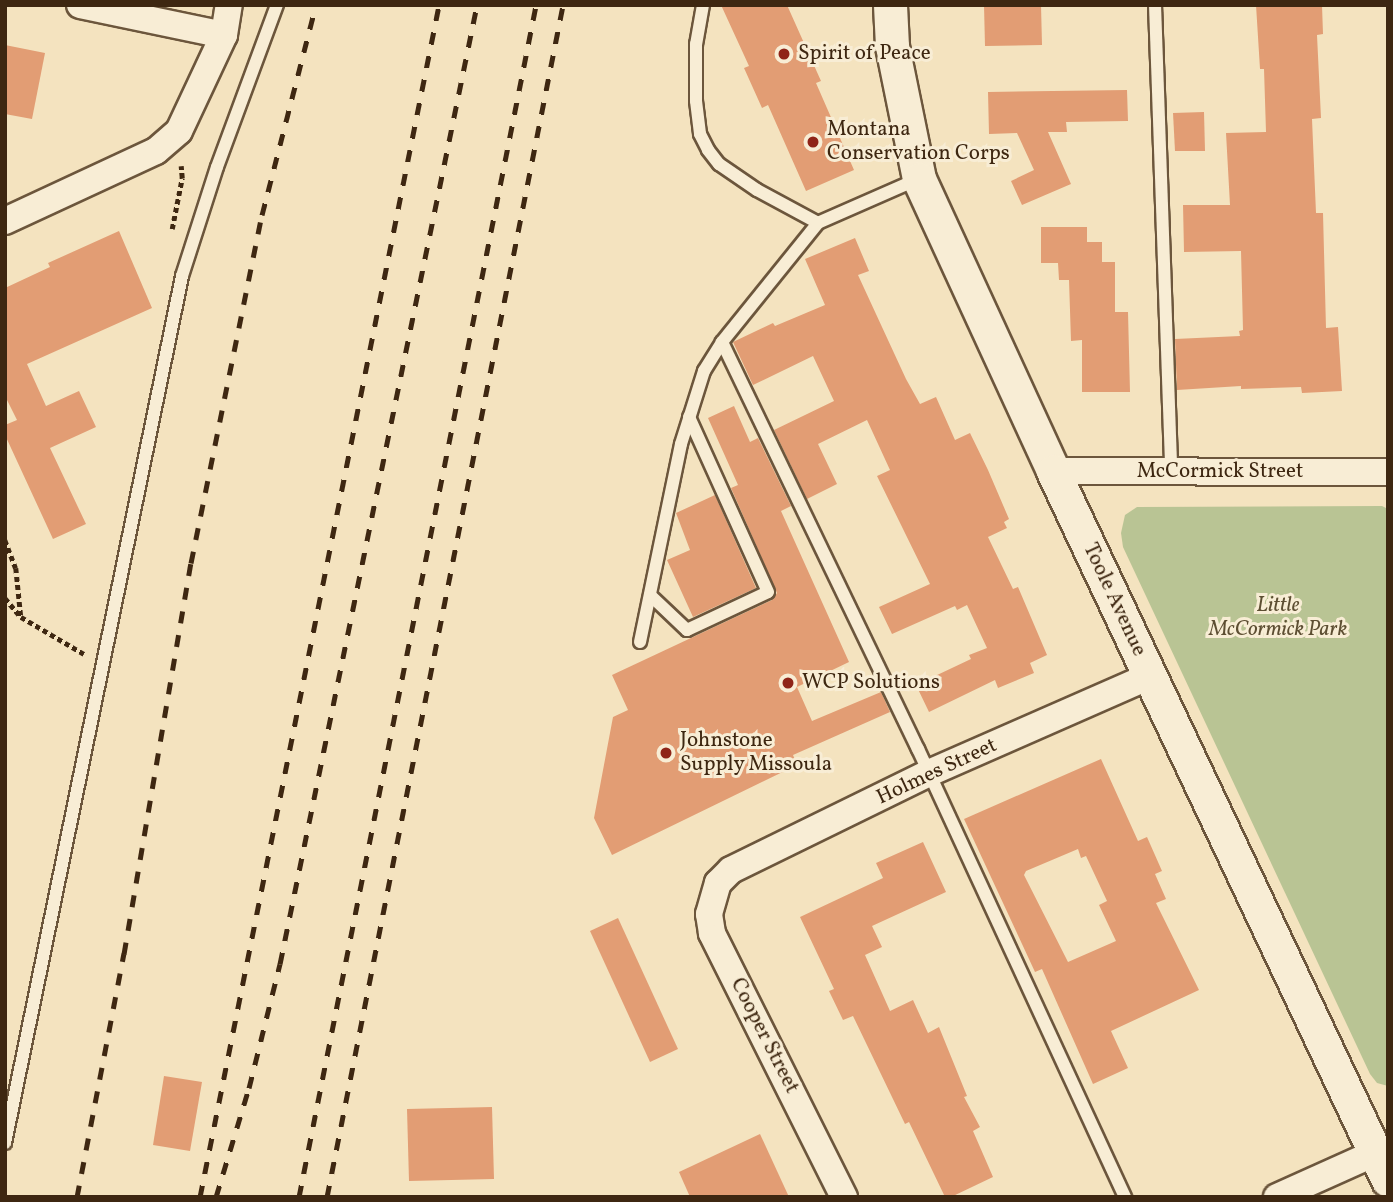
<!DOCTYPE html>
<style>
body{margin:0}
#map{position:relative;width:1393px;height:1202px;overflow:hidden;background:#f4e3bf;font-family:Vollkorn,serif}
div>[style]{position:absolute}
[style*='--x']{left:calc(var(--x)*1px);top:calc(var(--y)*1px);width:calc(var(--w)*1px);rotate:calc(var(--a)*1deg)}
.green>*{inset:0;background:#b9c494}
.building>*{inset:0;background:#e29d74}
.path>*{height:4.5px;margin-top:-2.25px;transform-origin:0;background:repeating-linear-gradient(90deg,#3e2711 0 5px,transparent 0 8.5px)}
.roads{filter:drop-shadow(2px 0 #6c563c) drop-shadow(-2px 0 #6c563c) drop-shadow(0 2px #6c563c) drop-shadow(0 -2px #6c563c)}
.service>*{height:12px;margin:-6px;padding:0 6px;transform-origin:6px;border-radius:6px;background:#f8edd5}
.minor>*{height:26px;margin:-13px;padding:0 13px;transform-origin:13px;border-radius:13px;background:#f8edd5}
.tertiary>*{height:33px;margin:-16.5px;padding:0 16.5px;transform-origin:16.5px;border-radius:16.5px;background:#f8edd5}
.rail>*{height:5px;margin-top:-2.5px;transform-origin:0;background:repeating-linear-gradient(90deg,#3e2711 0 12px,transparent 0 24px)}
.dots>*{width:19px;height:19px;translate:-50% -50%;box-sizing:border-box;border:4px solid #f8edd5;border-radius:50%}
span{translate:-50% -50%;white-space:nowrap;text-align:center;line-height:1.15;-webkit-text-stroke:6px #f8edd5;paint-order:stroke}
.poi-label{font-size:21px;color:#3e2711}
.left{translate:0 -50%;text-align:left}
.street-label{font-size:21px;color:#3e2711}
.park-label{font-size:21px;color:#5d4e32;font-style:italic}
.frame{position:absolute;inset:0;border:7px solid #3e2711;pointer-events:none}
</style>
<div id="map">
<div class="green">
<div style="clip-path:polygon(1382px 506px,1388px 509px,1388px 1086px,1377px 1083px,1370px 1074px,1123px 547px,1121px 533px,1125px 515px,1137px 507px)"></div>
</div>
<div class="building">
<div style="clip-path:polygon(721px 5px,787px 5px,821px 81px,816px 83px,854px 170px,806px 191px,768px 105px,762px 108px,744px 68px,749px 66px)"></div>
<div style="clip-path:polygon(984px 5px,1041px 5px,1042px 45px,985px 46px)"></div>
<div style="clip-path:polygon(1256px 5px,1322px 5px,1323px 34px,1317px 35px,1321px 118px,1312px 119px,1316px 213px,1323px 213px,1326px 328px,1338px 327px,1342px 391px,1302px 393px,1301px 387px,1241px 389px,1241px 386px,1177px 390px,1175px 339px,1240px 336px,1239px 331px,1243px 330px,1241px 251px,1184px 252px,1183px 205px,1230px 205px,1226px 133px,1266px 132px,1264px 69px,1260px 69px)"></div>
<div style="clip-path:polygon(5px 45px,45px 53px,32px 119px,5px 114px)"></div>
<div style="clip-path:polygon(1127px 90px,1128px 121px,1066px 122px,1067px 132px,1048px 132px,1071px 184px,1022px 205px,1011px 181px,1034px 170px,1017px 133px,989px 134px,988px 92px)"></div>
<div style="clip-path:polygon(1204px 112px,1205px 151px,1175px 151px,1173px 113px)"></div>
<div style="clip-path:polygon(1041px 227px,1087px 227px,1087px 242px,1102px 242px,1102px 262px,1115px 262px,1115px 312px,1128px 312px,1130px 392px,1082px 392px,1082px 340px,1071px 341px,1069px 280px,1059px 280px,1058px 263px,1041px 263px)"></div>
<div style="clip-path:polygon(119px 231px,152px 308px,27px 364px,46px 406px,79px 391px,96px 427px,50px 448px,86px 524px,53px 539px,5px 435px,5px 425px,17px 420px,5px 396px,5px 288px,50px 267px,48px 263px)"></div>
<div style="clip-path:polygon(855px 238px,869px 271px,858px 275px,906px 379px,920px 404px,936px 397px,955px 440px,970px 433px,988px 470px,1009px 519px,1004px 522px,1007px 528px,988px 537px,1013px 589px,1018px 587px,1047px 655px,1030px 663px,1034px 673px,998px 688px,995px 680px,929px 712px,916px 685px,971px 659px,969px 655px,987px 648px,967px 605px,957px 610px,955px 606px,892px 634px,879px 607px,930px 584px,877px 476px,890px 470px,867px 420px,818px 444px,837px 484px,807px 499px,774px 430px,834px 401px,813px 356px,753px 385px,733px 342px,773px 323px,775px 326px,825px 305px,805px 259px)"></div>
<div style="clip-path:polygon(734px 406px,750px 442px,758px 438px,791px 506px,781px 511px,849px 662px,797px 687px,812px 721px,881px 692px,890px 712px,793px 755px,797px 765px,612px 855px,594px 818px,613px 717px,628px 710px,612px 675px,772px 600px,777px 593px,731px 488px,738px 485px,708px 418px)"></div>
<div style="clip-path:polygon(715px 495px,756px 588px,693px 617px,667px 560px,690px 550px,676px 513px)"></div>
<div style="clip-path:polygon(evenodd,1101px 759px,1138px 841px,1147px 837px,1162px 871px,1155px 874px,1166px 899px,1156px 903px,1199px 990px,1111px 1031px,1128px 1068px,1093px 1084px,1042px 969px,1035px 972px,964px 819px,1101px 759px,1078px 849px,1081px 858px,1086px 856px,1107px 901px,1099px 905px,1116px 941px,1068px 962px,1024px 875px,1026px 871px,1078px 849px)"></div>
<div style="clip-path:polygon(923px 842px,946px 892px,872px 926px,882px 947px,865px 955px,890px 1011px,913px 1000px,928px 1033px,939px 1027px,967px 1096px,964px 1097px,980px 1127px,973px 1131px,993px 1177px,951px 1197px,945px 1197px,909px 1122px,905px 1124px,853px 1016px,843px 1020px,829px 991px,834px 989px,800px 917px,883px 878px,876px 863px)"></div>
<div style="clip-path:polygon(618px 918px,678px 1049px,650px 1062px,590px 931px)"></div>
<div style="clip-path:polygon(164px 1076px,202px 1082px,190px 1151px,153px 1145px)"></div>
<div style="clip-path:polygon(492px 1107px,494px 1179px,409px 1181px,407px 1109px)"></div>
<div style="clip-path:polygon(760px 1134px,789px 1197px,690px 1197px,679px 1172px)"></div>
</div>
<div class="path">
<div style="--x:172;--y:229;--w:52;--a:-78.9"></div>
<div style="--x:182;--y:178;--w:12;--a:-95"></div>
<div style="--x:5;--y:540;--w:30;--a:69"></div>
<div style="--x:16;--y:568;--w:49;--a:84.2"></div>
<div style="--x:5;--y:598;--w:25;--a:50"></div>
<div style="--x:21;--y:617;--w:73;--a:30.4"></div>
</div>
<div class="roads">
<div class="service">
<div style="--x:703;--y:5;--w:40;--a:100"></div>
<div style="--x:696;--y:44;--w:57;--a:90"></div>
<div style="--x:696;--y:101;--w:33;--a:83"></div>
<div style="--x:700;--y:134;--w:18;--a:63"></div>
<div style="--x:708;--y:150;--w:18;--a:52"></div>
<div style="--x:719;--y:164;--w:46;--a:34.4"></div>
<div style="--x:757;--y:190;--w:69;--a:28.4"></div>
<div style="--x:1155;--y:5;--w:466;--a:88"></div>
<div style="--x:918;--y:179;--w:109;--a:156.3"></div>
<div style="--x:818;--y:223;--w:153;--a:128.9"></div>
<div style="--x:722;--y:342;--w:452;--a:64.3"></div>
<div style="--x:918;--y:749;--w:494;--a:65.2"></div>
<div style="--x:650;--y:595;--w:51;--a:43.4"></div>
<div style="--x:687;--y:630;--w:89;--a:-25.1"></div>
<div style="--x:768;--y:592;--w:192;--a:-114.3"></div>
<div style="--x:640;--y:642;--w:202;--a:-78.3"></div>
<div style="--x:681;--y:444;--w:77;--a:-72.5"></div>
<div style="--x:704;--y:371;--w:34;--a:-58"></div>
<div style="--x:5;--y:1143;--w:885;--a:-78.46"></div>
<div style="--x:182;--y:276;--w:114;--a:-72.2"></div>
<div style="--x:217;--y:167;--w:173;--a:-69.7"></div>
</div>
<div class="minor">
<div style="--x:80;--y:5;--w:147;--a:11.8"></div>
<div style="--x:5;--y:221;--w:166;--a:-24.9"></div>
<div style="--x:156;--y:151;--w:30;--a:-41"></div>
<div style="--x:179;--y:131;--w:106;--a:-64.9"></div>
<div style="--x:224;--y:35;--w:30;--a:-81"></div>
<div style="--x:1053;--y:471;--w:335;--a:0.2"></div>
<div style="--x:844;--y:1197;--w:295;--a:-116.6"></div>
<div style="--x:712;--y:933;--w:19;--a:-99"></div>
<div style="--x:709;--y:914;--w:32;--a:-74"></div>
<div style="--x:718;--y:883;--w:18;--a:-45"></div>
<div style="--x:731;--y:870;--w:220;--a:-26.1"></div>
<div style="--x:929;--y:773;--w:241;--a:-23.7"></div>
<div style="--x:1277;--y:1197;--w:107;--a:-24.2"></div>
</div>
<div class="tertiary">
<div style="--x:890;--y:5;--w:41;--a:87.2"></div>
<div style="--x:892;--y:46;--w:136;--a:78.5"></div>
<div style="--x:919;--y:179;--w:321;--a:65.3"></div>
<div style="--x:1053;--y:471;--w:784;--a:64.71"></div>
</div>
</div>
<div class="rail">
<div style="--x:77;--y:1197;--w:248;--a:-79.1"></div>
<div style="--x:124;--y:954;--w:397;--a:-80.3"></div>
<div style="--x:191;--y:563;--w:355;--a:-78.5"></div>
<div style="--x:262;--y:215;--w:217;--a:-75.6"></div>
<div style="--x:200;--y:1197;--w:1216;--a:-78.66"></div>
<div style="--x:216;--y:1197;--w:114;--a:-73.2"></div>
<div style="--x:249;--y:1088;--w:128;--a:-76"></div>
<div style="--x:280;--y:964;--w:979;--a:-78.39"></div>
<div style="--x:299;--y:1197;--w:1215;--a:-78.75"></div>
<div style="--x:327;--y:1197;--w:1215;--a:-78.8"></div>
</div>
<div class="dots">
<div style="left:784px;top:54px;background:#8f2418"></div>
<div style="left:813px;top:142px;background:#8f2418"></div>
<div style="left:788px;top:683px;background:#8f2418"></div>
<div style="left:666px;top:753px;background:#8f2418"></div>
</div>
<div class="poi-label">
<span class="left" style="left:798px;top:54px">Spirit of Peace</span>
<span class="left" style="left:827px;top:142px">Montana<br>Conservation Corps</span>
<span class="left" style="left:802px;top:683px">WCP Solutions</span>
<span class="left" style="left:680px;top:753px">Johnstone<br>Supply Missoula</span>
</div>
<div class="street-label">
<span style="left:1220px;top:472px">McCormick Street</span>
<span style="left:1114px;top:600px;rotate:65deg">Toole Avenue</span>
<span style="left:937px;top:772px;rotate:-25deg">Holmes Street</span>
<span style="left:764px;top:1036px;rotate:63deg">Cooper Street</span>
</div>
<div class="park-label">
<span style="left:1278px;top:618px">Little<br>McCormick Park</span>
</div>
<div class="frame"></div>
</div>
